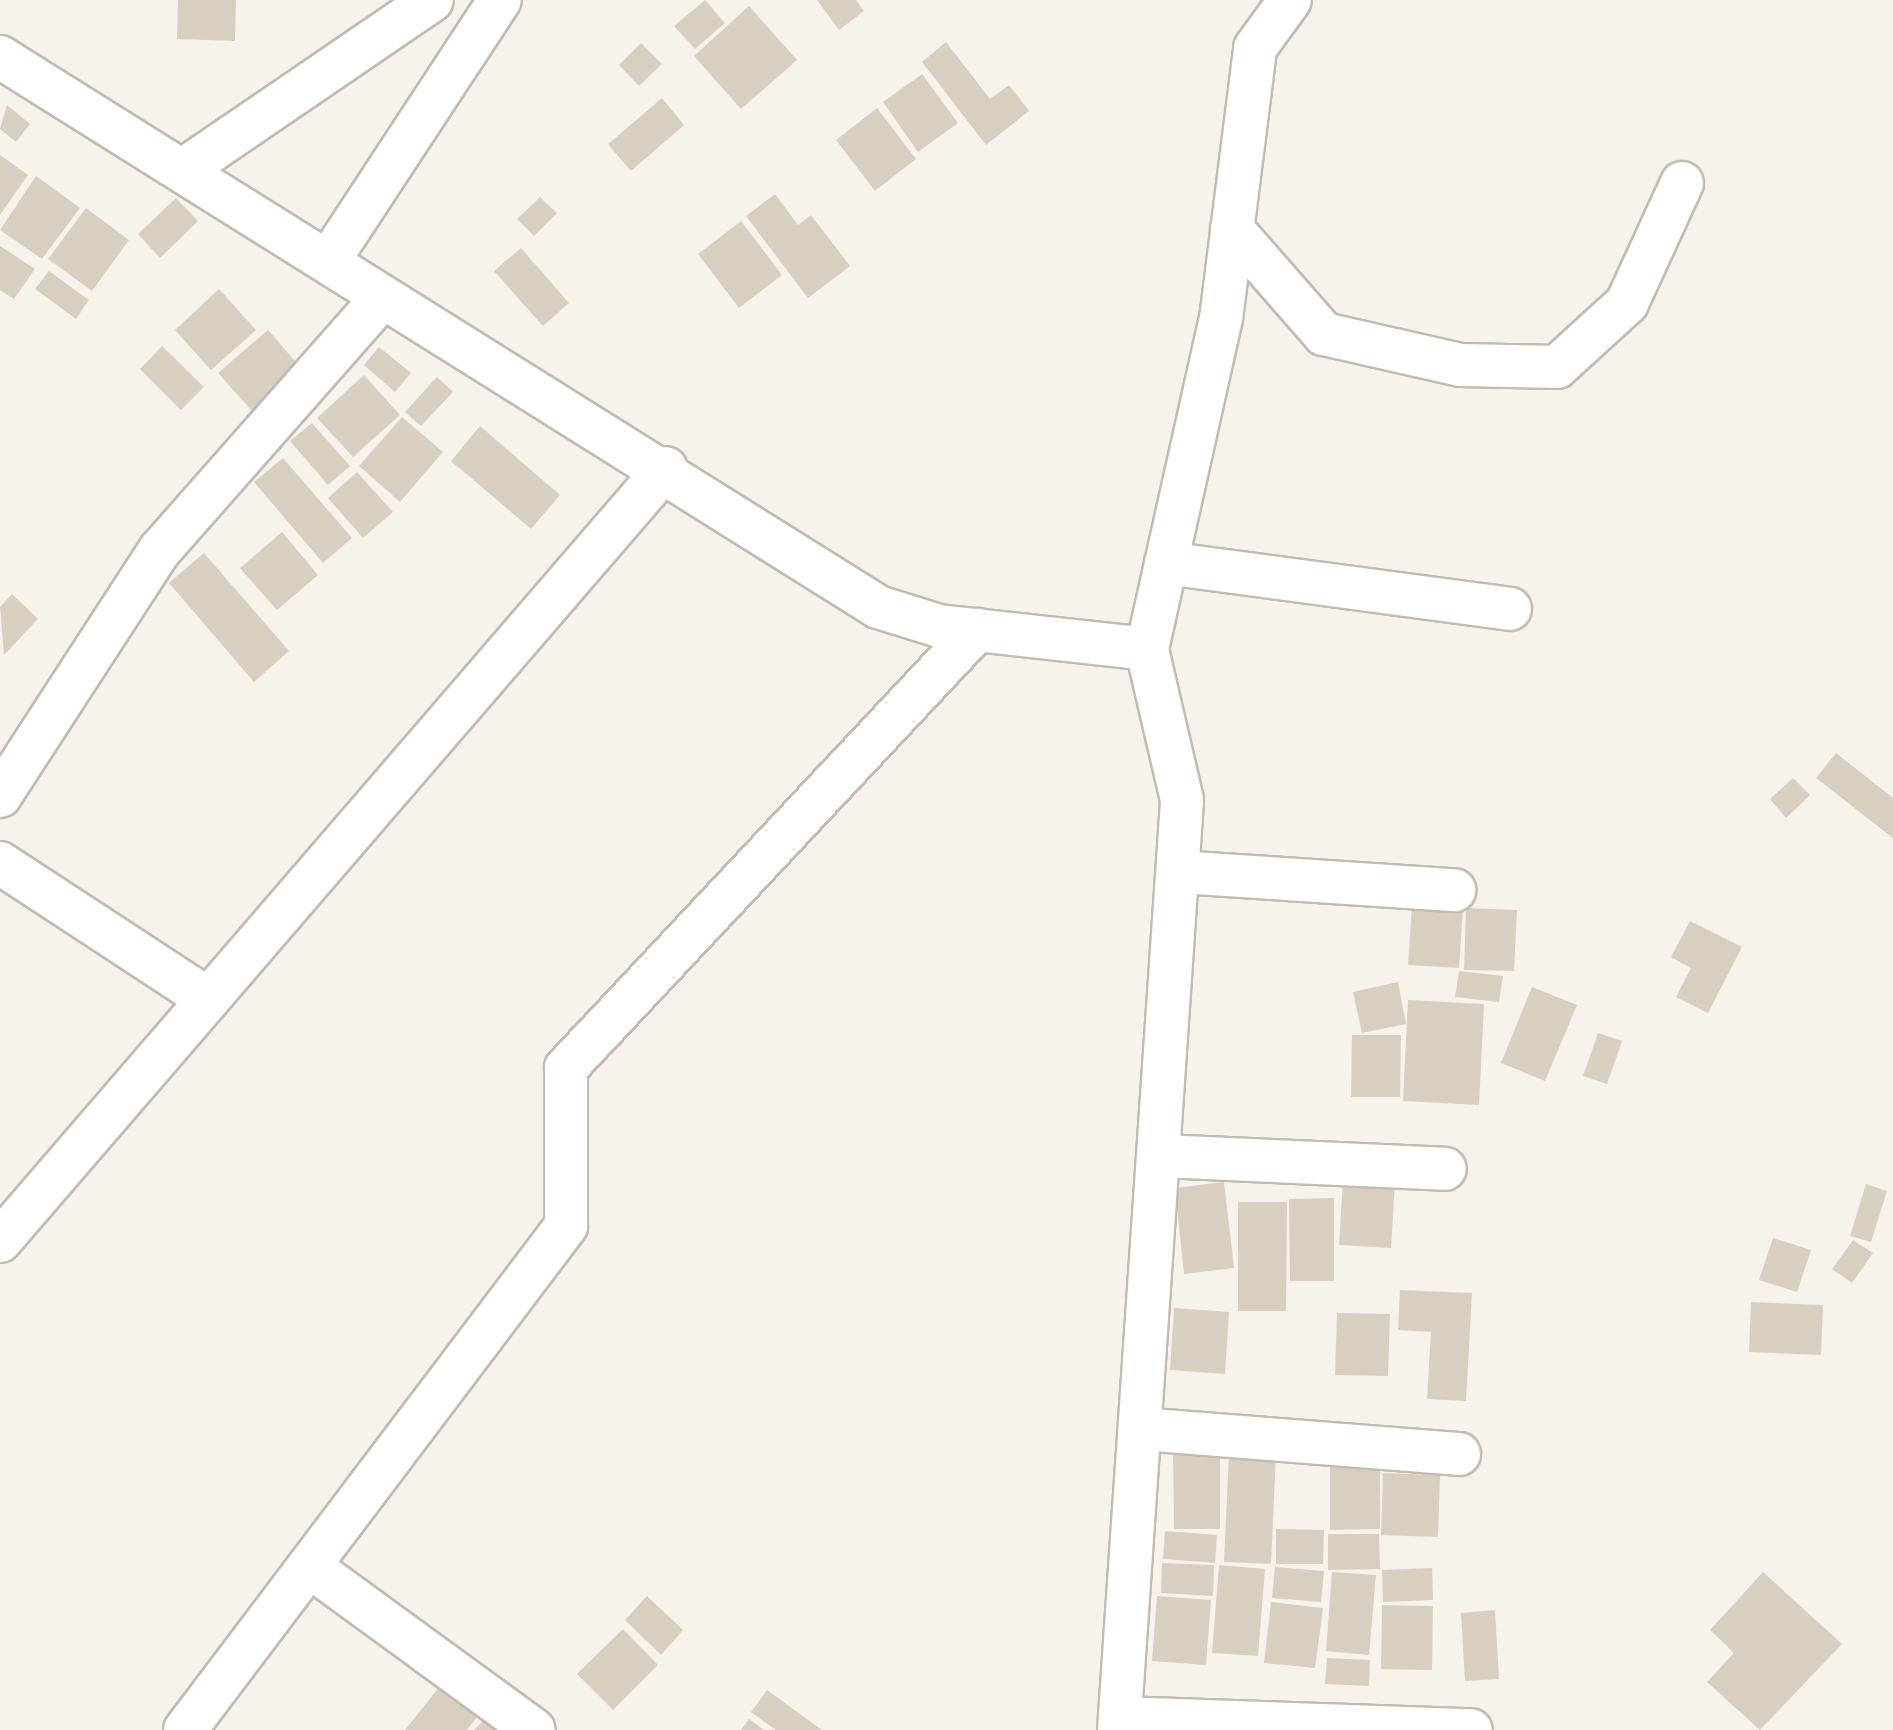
<!DOCTYPE html>
<style>
body{margin:0}
#map{position:relative;width:1893px;height:1730px;overflow:hidden;background:#f6f3ec;font-family:"Sofia Sans Condensed",sans-serif}
div>[style]{position:absolute}
[style*='--x']{left:calc(var(--x)*1px);top:calc(var(--y)*1px);width:calc(var(--w)*1px);rotate:calc(var(--a)*1deg)}
.building>*{inset:0;background:#d8cfc1}
.roads{filter:drop-shadow(2px 0 #c2bbae) drop-shadow(-2px 0 #c2bbae) drop-shadow(0 2px #c2bbae) drop-shadow(0 -2px #c2bbae)}
.street>*{height:42px;margin:-21px;padding:0 21px;transform-origin:21px;border-radius:21px;background:#fff}
span{translate:-50% -50%;white-space:nowrap;text-align:center;line-height:1.15;-webkit-text-stroke:6px #fff;paint-order:stroke}
</style>
<div id="map">
<div class="building">
<div style="clip-path:polygon(178px 0,236px 0,235px 41px,177px 39px)"></div>
<div style="clip-path:polygon(705px 0,725px 23px,695px 49px,674px 26px)"></div>
<div style="clip-path:polygon(817px 0,856px 0,864px 11px,839px 30px)"></div>
<div style="clip-path:polygon(749px 6px,797px 60px,741px 109px,694px 56px)"></div>
<div style="clip-path:polygon(946px 42px,990px 99px,1009px 85px,1029px 111px,986px 145px,922px 62px)"></div>
<div style="clip-path:polygon(641px 43px,662px 64px,639px 86px,619px 65px)"></div>
<div style="clip-path:polygon(922px 74px,958px 123px,918px 152px,883px 102px)"></div>
<div style="clip-path:polygon(662px 98px,684px 125px,631px 171px,608px 144px)"></div>
<div style="clip-path:polygon(7px 105px,30px 124px,16px 142px,0 129px)"></div>
<div style="clip-path:polygon(877px 108px,916px 159px,875px 191px,836px 140px)"></div>
<div style="clip-path:polygon(0 155px,28px 175px,0 215px)"></div>
<div style="clip-path:polygon(36px 176px,80px 208px,42px 259px,0 230px)"></div>
<div style="clip-path:polygon(775px 194px,798px 225px,811px 215px,850px 266px,808px 298px,746px 216px)"></div>
<div style="clip-path:polygon(540px 197px,557px 213px,534px 236px,517px 219px)"></div>
<div style="clip-path:polygon(176px 198px,198px 221px,160px 258px,138px 234px)"></div>
<div style="clip-path:polygon(86px 208px,129px 240px,92px 291px,48px 259px)"></div>
<div style="clip-path:polygon(741px 221px,782px 275px,739px 308px,698px 254px)"></div>
<div style="clip-path:polygon(0 246px,35px 269px,14px 299px,0 290px)"></div>
<div style="clip-path:polygon(521px 248px,569px 303px,543px 326px,494px 271px)"></div>
<div style="clip-path:polygon(49px 271px,89px 300px,76px 319px,35px 289px)"></div>
<div style="clip-path:polygon(219px 289px,256px 330px,211px 370px,175px 330px)"></div>
<div style="clip-path:polygon(268px 330px,301px 368px,252px 411px,218px 373px)"></div>
<div style="clip-path:polygon(162px 346px,204px 387px,181px 410px,140px 369px)"></div>
<div style="clip-path:polygon(379px 347px,411px 373px,395px 392px,364px 365px)"></div>
<div style="clip-path:polygon(364px 375px,400px 415px,353px 457px,317px 418px)"></div>
<div style="clip-path:polygon(437px 377px,453px 392px,421px 426px,405px 412px)"></div>
<div style="clip-path:polygon(402px 417px,443px 452px,400px 502px,359px 466px)"></div>
<div style="clip-path:polygon(312px 423px,350px 466px,328px 485px,290px 441px)"></div>
<div style="clip-path:polygon(480px 426px,560px 495px,531px 529px,451px 461px)"></div>
<div style="clip-path:polygon(283px 458px,352px 538px,323px 563px,254px 482px)"></div>
<div style="clip-path:polygon(357px 472px,393px 512px,363px 538px,328px 498px)"></div>
<div style="clip-path:polygon(282px 532px,318px 575px,277px 610px,240px 568px)"></div>
<div style="clip-path:polygon(204px 553px,289px 651px,254px 682px,169px 583px)"></div>
<div style="clip-path:polygon(12px 594px,38px 619px,4px 655px,0 607px)"></div>
<div style="clip-path:polygon(1836px 753px,1893px 798px,1893px 838px,1816px 778px)"></div>
<div style="clip-path:polygon(1793px 778px,1810px 795px,1786px 818px,1770px 799px)"></div>
<div style="clip-path:polygon(1412px 905px,1463px 908px,1459px 968px,1408px 965px)"></div>
<div style="clip-path:polygon(1466px 908px,1517px 910px,1514px 971px,1464px 970px)"></div>
<div style="clip-path:polygon(1690px 921px,1742px 947px,1708px 1013px,1676px 997px,1691px 968px,1671px 957px)"></div>
<div style="clip-path:polygon(1459px 971px,1503px 976px,1499px 1002px,1455px 997px)"></div>
<div style="clip-path:polygon(1398px 982px,1406px 1024px,1362px 1033px,1353px 992px)"></div>
<div style="clip-path:polygon(1532px 987px,1577px 1005px,1545px 1081px,1501px 1063px)"></div>
<div style="clip-path:polygon(1408px 1000px,1484px 1004px,1479px 1105px,1403px 1101px)"></div>
<div style="clip-path:polygon(1598px 1033px,1622px 1041px,1607px 1084px,1583px 1076px)"></div>
<div style="clip-path:polygon(1352px 1035px,1401px 1035px,1400px 1097px,1351px 1097px)"></div>
<div style="clip-path:polygon(1343px 1181px,1395px 1183px,1391px 1248px,1339px 1245px)"></div>
<div style="clip-path:polygon(1224px 1182px,1234px 1268px,1184px 1274px,1175px 1188px)"></div>
<div style="clip-path:polygon(1866px 1184px,1887px 1191px,1871px 1242px,1850px 1236px)"></div>
<div style="clip-path:polygon(1334px 1198px,1334px 1281px,1290px 1281px,1289px 1199px)"></div>
<div style="clip-path:polygon(1238px 1202px,1287px 1202px,1286px 1311px,1238px 1311px)"></div>
<div style="clip-path:polygon(1773px 1238px,1811px 1250px,1797px 1292px,1759px 1280px)"></div>
<div style="clip-path:polygon(1853px 1240px,1873px 1253px,1852px 1283px,1832px 1269px)"></div>
<div style="clip-path:polygon(1400px 1290px,1472px 1293px,1466px 1401px,1427px 1399px,1431px 1332px,1398px 1330px)"></div>
<div style="clip-path:polygon(1751px 1302px,1823px 1305px,1821px 1355px,1749px 1352px)"></div>
<div style="clip-path:polygon(1174px 1308px,1229px 1312px,1225px 1374px,1170px 1370px)"></div>
<div style="clip-path:polygon(1337px 1313px,1390px 1314px,1388px 1376px,1335px 1375px)"></div>
<div style="clip-path:polygon(1173px 1451px,1220px 1451px,1220px 1529px,1174px 1529px)"></div>
<div style="clip-path:polygon(1229px 1452px,1276px 1454px,1271px 1564px,1224px 1562px)"></div>
<div style="clip-path:polygon(1380px 1461px,1380px 1529px,1330px 1530px,1330px 1462px)"></div>
<div style="clip-path:polygon(1383px 1473px,1440px 1475px,1438px 1537px,1381px 1535px)"></div>
<div style="clip-path:polygon(1276px 1529px,1324px 1530px,1323px 1564px,1276px 1564px)"></div>
<div style="clip-path:polygon(1165px 1531px,1217px 1535px,1215px 1563px,1163px 1559px)"></div>
<div style="clip-path:polygon(1328px 1534px,1379px 1534px,1380px 1569px,1328px 1570px)"></div>
<div style="clip-path:polygon(1162px 1563px,1214px 1565px,1213px 1596px,1161px 1593px)"></div>
<div style="clip-path:polygon(1219px 1565px,1265px 1569px,1258px 1656px,1212px 1653px)"></div>
<div style="clip-path:polygon(1275px 1567px,1324px 1571px,1321px 1602px,1272px 1598px)"></div>
<div style="clip-path:polygon(1432px 1568px,1433px 1600px,1383px 1602px,1382px 1570px)"></div>
<div style="clip-path:polygon(1332px 1572px,1376px 1575px,1369px 1655px,1326px 1651px)"></div>
<div style="clip-path:polygon(1763px 1572px,1842px 1644px,1760px 1730px,1707px 1682px,1734px 1653px,1710px 1630px)"></div>
<div style="clip-path:polygon(647px 1596px,683px 1630px,661px 1655px,625px 1620px)"></div>
<div style="clip-path:polygon(1157px 1596px,1211px 1600px,1206px 1665px,1152px 1661px)"></div>
<div style="clip-path:polygon(1271px 1602px,1323px 1608px,1315px 1668px,1264px 1663px)"></div>
<div style="clip-path:polygon(1382px 1605px,1433px 1606px,1432px 1670px,1381px 1669px)"></div>
<div style="clip-path:polygon(1495px 1610px,1499px 1679px,1465px 1681px,1461px 1613px)"></div>
<div style="clip-path:polygon(623px 1629px,658px 1665px,613px 1710px,577px 1674px)"></div>
<div style="clip-path:polygon(1327px 1658px,1370px 1660px,1369px 1686px,1325px 1684px)"></div>
<div style="clip-path:polygon(440px 1686px,478px 1716px,467px 1730px,405px 1730px)"></div>
<div style="clip-path:polygon(767px 1690px,822px 1730px,776px 1730px,751px 1712px)"></div>
<div style="clip-path:polygon(485px 1719px,496px 1730px,474px 1730px)"></div>
<div style="clip-path:polygon(749px 1719px,764px 1730px,741px 1730px)"></div>
</div>
<div class="roads">
<div class="street">
<div style="--x:0;--y:57;--w:1036;--a:32.06"></div>
<div style="--x:878;--y:607;--w:64;--a:17.3"></div>
<div style="--x:939;--y:626;--w:209;--a:6.3"></div>
<div style="--x:183;--y:170;--w:301;--a:-34.3"></div>
<div style="--x:1232;--y:229;--w:140;--a:48.8"></div>
<div style="--x:1324;--y:334;--w:140;--a:12.8"></div>
<div style="--x:1461;--y:365;--w:96;--a:1.2"></div>
<div style="--x:1557;--y:367;--w:95;--a:-42.4"></div>
<div style="--x:1627;--y:303;--w:132;--a:-65.4"></div>
<div style="--x:329;--y:260;--w:311;--a:-56.7"></div>
<div style="--x:1166;--y:563;--w:347;--a:7.6"></div>
<div style="--x:0;--y:796;--w:293;--a:-57"></div>
<div style="--x:160;--y:550;--w:334;--a:-48.6"></div>
<div style="--x:0;--y:863;--w:249;--a:33.2"></div>
<div style="--x:1180;--y:872;--w:275;--a:3.8"></div>
<div style="--x:1161;--y:1156;--w:284;--a:2.6"></div>
<div style="--x:0;--y:1241;--w:1020;--a:-49.25"></div>
<div style="--x:1141;--y:1429;--w:319;--a:4.5"></div>
<div style="--x:309;--y:1566;--w:278;--a:36.1"></div>
<div style="--x:1120;--y:1718;--w:351;--a:2"></div>
<div style="--x:185;--y:1730;--w:632;--a:-52.91"></div>
<div style="--x:566;--y:1226;--w:158;--a:-90"></div>
<div style="--x:566;--y:1068;--w:601;--a:-46.82"></div>
<div style="--x:1119;--y:1730;--w:932;--a:-86.12"></div>
<div style="--x:1182;--y:800;--w:155;--a:-103.1"></div>
<div style="--x:1147;--y:649;--w:338;--a:-77.4"></div>
<div style="--x:1221;--y:319;--w:273;--a:-82.8"></div>
<div style="--x:1255;--y:48;--w:59;--a:-53.9"></div>
</div>
</div>
</div>
